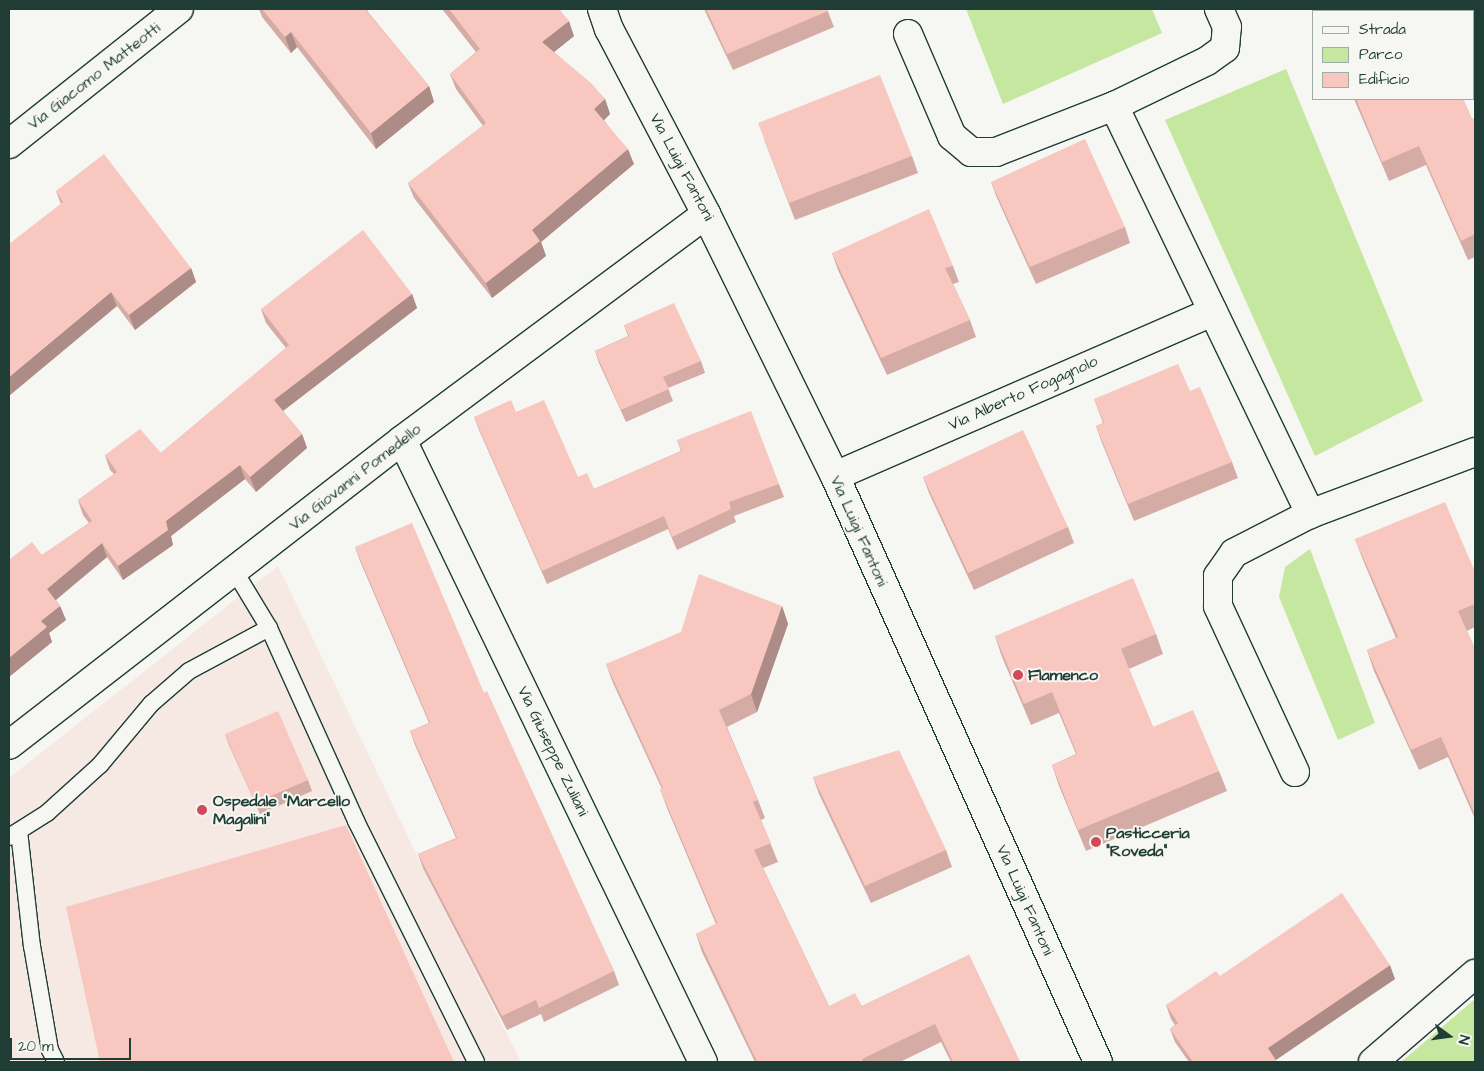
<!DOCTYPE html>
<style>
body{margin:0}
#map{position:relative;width:1484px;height:1071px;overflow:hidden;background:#f6f6f2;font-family:"Architects Daughter",sans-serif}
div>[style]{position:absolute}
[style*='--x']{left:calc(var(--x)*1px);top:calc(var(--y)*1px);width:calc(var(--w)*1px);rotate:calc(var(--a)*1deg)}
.built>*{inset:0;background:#f6e8e3}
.green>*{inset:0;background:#c6e79f}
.roads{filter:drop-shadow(1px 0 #1f3d34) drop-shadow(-1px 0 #1f3d34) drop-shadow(0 1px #1f3d34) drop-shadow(0 -1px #1f3d34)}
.service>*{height:16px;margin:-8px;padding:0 8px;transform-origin:8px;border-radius:8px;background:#f6f6f2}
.minor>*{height:28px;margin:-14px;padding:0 14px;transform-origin:14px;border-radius:14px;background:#f6f6f2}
.tertiary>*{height:28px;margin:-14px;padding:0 14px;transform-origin:14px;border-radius:14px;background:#f6f6f2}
.wall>*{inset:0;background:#d4aba5}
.shaded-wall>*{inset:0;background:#ad8b86}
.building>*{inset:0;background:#f7c7c0}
.dots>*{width:14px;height:14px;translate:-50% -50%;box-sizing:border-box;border:2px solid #f6f6f2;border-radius:50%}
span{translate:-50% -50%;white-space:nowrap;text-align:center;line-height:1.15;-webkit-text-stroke:4px #f6f6f2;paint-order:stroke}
.street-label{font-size:16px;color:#1f3d34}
.poi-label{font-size:16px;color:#1f3d34;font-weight:700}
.left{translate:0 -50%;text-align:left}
.frame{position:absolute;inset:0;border:10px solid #1f3d34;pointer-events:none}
.legend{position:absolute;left:1312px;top:10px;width:162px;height:90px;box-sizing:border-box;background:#f6f6f2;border:1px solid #a0aca6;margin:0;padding:6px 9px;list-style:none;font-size:15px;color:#1f3d34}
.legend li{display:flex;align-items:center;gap:10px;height:25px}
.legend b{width:25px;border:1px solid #a0aca6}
.north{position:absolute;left:1424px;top:1011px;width:50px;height:50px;-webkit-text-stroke:4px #f6f6f2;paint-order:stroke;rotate:104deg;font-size:14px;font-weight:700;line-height:20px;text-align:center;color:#1f3d34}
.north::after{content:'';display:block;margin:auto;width:18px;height:22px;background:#1f3d34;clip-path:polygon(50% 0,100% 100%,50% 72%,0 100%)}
.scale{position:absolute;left:10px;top:1038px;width:121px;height:22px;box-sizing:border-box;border:2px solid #1f3d34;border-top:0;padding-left:6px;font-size:15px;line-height:18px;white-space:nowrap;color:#1f3d34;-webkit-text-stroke:4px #f6f6f2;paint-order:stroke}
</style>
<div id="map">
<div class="built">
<div style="clip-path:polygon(278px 566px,423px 868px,521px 1062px,9px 1062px,9px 778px)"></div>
</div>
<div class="green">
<div style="clip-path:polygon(966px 9px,1152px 9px,1162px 33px,1003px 104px)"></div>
<div style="clip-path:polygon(1286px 69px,1423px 401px,1315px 456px,1165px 120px)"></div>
<div style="clip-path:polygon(1310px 549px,1375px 723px,1338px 740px,1279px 597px,1285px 567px)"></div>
<div style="clip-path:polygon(1475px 999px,1475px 1062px,1401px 1062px)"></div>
</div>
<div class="roads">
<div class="service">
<div style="--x:269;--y:628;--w:212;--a:65.7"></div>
<div style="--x:356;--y:821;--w:269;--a:63.5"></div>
<div style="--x:19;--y:831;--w:116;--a:83.6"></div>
<div style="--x:32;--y:946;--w:106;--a:80.2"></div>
<div style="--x:50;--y:1050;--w:13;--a:63"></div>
<div style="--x:9;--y:837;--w:45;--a:-32.3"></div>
<div style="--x:47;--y:813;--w:72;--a:-42.2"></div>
<div style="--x:100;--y:765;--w:80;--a:-50.1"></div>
<div style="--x:151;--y:704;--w:50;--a:-41"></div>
<div style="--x:189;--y:671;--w:91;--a:-28.3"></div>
<div style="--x:269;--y:628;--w:68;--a:-121.1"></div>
</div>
<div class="minor">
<div style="--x:908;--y:34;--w:111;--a:66.7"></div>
<div style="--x:952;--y:136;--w:25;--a:40"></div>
<div style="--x:971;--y:152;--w:25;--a:0"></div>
<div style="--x:996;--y:152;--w:127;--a:-21.3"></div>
<div style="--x:1114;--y:106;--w:103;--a:-25.8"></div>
<div style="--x:1207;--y:61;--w:22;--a:-36"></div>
<div style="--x:1225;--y:48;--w:21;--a:-85"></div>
<div style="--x:1227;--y:27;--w:20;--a:-114"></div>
<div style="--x:1114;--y:106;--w:453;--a:64.3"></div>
<div style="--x:1310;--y:514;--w:176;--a:-20.6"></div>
<div style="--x:9;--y:144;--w:217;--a:-38.5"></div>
<div style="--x:402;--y:440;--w:691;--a:64.18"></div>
<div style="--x:835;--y:476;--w:412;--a:-23.5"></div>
<div style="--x:1295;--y:772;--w:183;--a:-114.9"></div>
<div style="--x:1218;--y:606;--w:30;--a:-90"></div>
<div style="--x:1218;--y:576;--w:28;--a:-55"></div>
<div style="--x:1234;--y:553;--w:85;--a:-27.2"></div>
<div style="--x:1373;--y:1062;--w:135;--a:-40.8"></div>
</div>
<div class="tertiary">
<div style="--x:602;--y:9;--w:21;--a:71"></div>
<div style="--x:609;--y:29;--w:209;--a:62.3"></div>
<div style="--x:706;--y:214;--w:292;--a:63.8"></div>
<div style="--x:835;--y:476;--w:642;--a:65.83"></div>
<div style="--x:9;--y:745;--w:497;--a:-37.8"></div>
<div style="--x:402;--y:440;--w:379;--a:-36.6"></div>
</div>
</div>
<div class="wall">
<div style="clip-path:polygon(259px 9px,367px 9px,368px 12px,429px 86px,434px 102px,376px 149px,297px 47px,291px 53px,262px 17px)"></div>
<div style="clip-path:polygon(442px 9px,559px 9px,574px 36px,554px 52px,605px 99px,610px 114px,604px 120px,634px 164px,541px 242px,546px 256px,492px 298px,414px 198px,408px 183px,483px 126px,456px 89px,450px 74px,476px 52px)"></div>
<div style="clip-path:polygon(704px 9px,827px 9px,834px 27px,733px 70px)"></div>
<div style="clip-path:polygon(1324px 9px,1452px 9px,1453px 11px,1325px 11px)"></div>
<div style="clip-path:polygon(1354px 99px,1463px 99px,1472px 119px,1475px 118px,1475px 257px,1468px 260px,1426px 165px,1389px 181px)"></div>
<div style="clip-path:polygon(764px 139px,912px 156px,918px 173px,795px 220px)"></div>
<div style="clip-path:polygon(991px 182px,1125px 227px,1130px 243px,1036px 284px,997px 198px)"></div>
<div style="clip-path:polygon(56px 191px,191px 268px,196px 282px,135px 330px,117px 306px,61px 204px)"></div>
<div style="clip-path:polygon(832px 253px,953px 266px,959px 282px,953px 284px,970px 320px,976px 337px,887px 375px,838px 270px)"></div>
<div style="clip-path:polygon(412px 294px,417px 308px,283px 411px,302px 434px,307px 448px,256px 492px,245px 479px,171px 536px,173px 545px,123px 580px,107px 557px,56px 600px,60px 606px,66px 620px,49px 633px,52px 642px,9px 677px,9px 557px,10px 559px,42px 555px,89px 523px,83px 515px,78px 500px,114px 474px,110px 470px,105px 455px,161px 453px,286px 348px,266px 323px,261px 309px)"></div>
<div style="clip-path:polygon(624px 325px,701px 361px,705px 373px,668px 388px,673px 401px,626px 422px,599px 363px,595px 351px,628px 336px)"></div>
<div style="clip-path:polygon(1190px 391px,1232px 462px,1238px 478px,1134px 521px,1102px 443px,1096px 426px,1103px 423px,1094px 399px)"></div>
<div style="clip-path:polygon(516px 412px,578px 477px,594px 489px,681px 451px,677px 440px,779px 484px,784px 497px,734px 516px,736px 522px,677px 550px,668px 529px,547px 584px,479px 430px,474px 417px)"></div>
<div style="clip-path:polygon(923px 477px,1068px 527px,1074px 543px,974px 590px,929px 493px)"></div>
<div style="clip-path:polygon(1355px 539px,1475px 572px,1475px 627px,1467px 631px,1475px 649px,1475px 819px,1448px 757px,1419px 770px,1374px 671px,1367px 650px,1396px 638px,1363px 560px)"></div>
<div style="clip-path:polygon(355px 547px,484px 693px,614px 971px,619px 985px,544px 1022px,541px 1014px,507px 1030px,423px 868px,418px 854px,456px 838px,415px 745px,410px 731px,429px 723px,360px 561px)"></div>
<div style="clip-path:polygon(782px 606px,788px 624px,757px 712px,727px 727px,758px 800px,765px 818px,761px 820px,778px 862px,763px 868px,829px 1006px,862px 1006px,969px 955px,1020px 1062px,951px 1062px,941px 1042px,900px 1062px,755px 1062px,702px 952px,696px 934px,716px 924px,667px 808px,660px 789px,662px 789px,613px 683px,606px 664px)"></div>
<div style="clip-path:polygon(1156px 634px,1163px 654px,1129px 669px,1153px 727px,1219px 771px,1227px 791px,1086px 851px,1059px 786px,1052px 765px,1076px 754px,1059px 713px,1031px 725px,1002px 657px,995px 636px)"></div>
<div style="clip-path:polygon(225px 734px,308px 780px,312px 791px,260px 814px,229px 745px)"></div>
<div style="clip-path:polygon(813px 777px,946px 850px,952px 867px,871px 903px,819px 794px)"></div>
<div style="clip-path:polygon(1220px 976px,1395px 979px,1275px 1060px,1277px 1062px,1189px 1062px,1175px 1042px,1170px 1029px,1175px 1025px,1171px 1019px,1166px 1005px)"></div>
</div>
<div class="shaded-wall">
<div style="clip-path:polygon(569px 21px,574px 36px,548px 57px,542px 42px)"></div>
<div style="clip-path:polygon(291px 32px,297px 47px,291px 53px,285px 37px)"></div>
<div style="clip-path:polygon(429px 86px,434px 102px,376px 149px,371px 133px)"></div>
<div style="clip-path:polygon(605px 99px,610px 114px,600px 124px,594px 109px)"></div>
<div style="clip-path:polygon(628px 149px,634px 164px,541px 242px,546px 256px,492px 298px,486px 283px,532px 230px)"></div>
<div style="clip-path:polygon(191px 268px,196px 282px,135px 330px,129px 315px)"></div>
<div style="clip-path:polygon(111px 292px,117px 306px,9px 396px,9px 377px)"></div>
<div style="clip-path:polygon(412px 294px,417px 308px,279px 414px,274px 400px)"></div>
<div style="clip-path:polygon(302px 434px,307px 448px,256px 492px,250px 477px)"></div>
<div style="clip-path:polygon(240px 465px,245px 479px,171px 536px,173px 545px,123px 580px,118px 566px,166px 521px)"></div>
<div style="clip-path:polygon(102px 543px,107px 557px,52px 603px,47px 589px)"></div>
<div style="clip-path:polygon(60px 606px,66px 620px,49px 633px,52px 642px,9px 677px,9px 658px,41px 621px)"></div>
<div style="clip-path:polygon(782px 606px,788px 624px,757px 712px,751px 694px)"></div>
<div style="clip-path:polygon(1390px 965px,1395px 979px,1273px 1062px,1268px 1048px)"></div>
</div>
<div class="building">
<div style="clip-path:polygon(262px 9px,365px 9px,429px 86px,371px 133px,291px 32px,285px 37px)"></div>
<div style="clip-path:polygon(449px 9px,559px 9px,569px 21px,542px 42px,591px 83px,605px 99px,594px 109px,628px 149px,532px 230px,540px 241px,486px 283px,408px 183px,486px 123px,450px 74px,480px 49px)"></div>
<div style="clip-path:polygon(706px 9px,827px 9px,828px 11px,727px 54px)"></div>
<div style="clip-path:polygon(1336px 9px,1452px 9px,1453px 11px,1337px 11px)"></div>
<div style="clip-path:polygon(880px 75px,912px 156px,789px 203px,758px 123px)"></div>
<div style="clip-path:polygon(1356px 99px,1463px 99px,1472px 119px,1475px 118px,1475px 234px,1461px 241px,1419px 146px,1382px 162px)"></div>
<div style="clip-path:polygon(1085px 139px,1125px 227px,1030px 267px,991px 182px)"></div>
<div style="clip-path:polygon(104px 154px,191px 268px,129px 315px,111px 292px,9px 377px,9px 244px,63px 202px,56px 191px)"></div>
<div style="clip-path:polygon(929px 209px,953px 266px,945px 268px,970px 320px,881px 358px,832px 253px)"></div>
<div style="clip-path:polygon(363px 230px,412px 294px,274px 400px,302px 434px,250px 477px,240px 465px,166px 521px,168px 530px,118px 566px,102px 543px,47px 589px,60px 606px,41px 621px,47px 627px,9px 658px,9px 557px,10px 559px,32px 542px,42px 555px,92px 521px,78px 500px,117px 472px,105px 455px,140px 429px,161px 453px,289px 345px,261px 309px)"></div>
<div style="clip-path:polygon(674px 303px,701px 361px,663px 377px,669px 389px,621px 410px,595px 351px,629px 336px,624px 325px)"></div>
<div style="clip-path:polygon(1178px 364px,1190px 391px,1200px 387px,1232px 462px,1128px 504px,1096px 426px,1104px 423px,1094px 399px)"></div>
<div style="clip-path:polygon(511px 400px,516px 412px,544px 400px,578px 477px,587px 473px,594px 489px,682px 451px,677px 440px,751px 411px,779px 484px,729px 502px,731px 509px,672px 537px,664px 516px,542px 571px,474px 417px)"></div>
<div style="clip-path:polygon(1023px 430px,1068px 527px,968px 573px,923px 477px)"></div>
<div style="clip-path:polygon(1445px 502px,1475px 572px,1475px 604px,1458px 611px,1475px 649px,1475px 815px,1441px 737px,1411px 750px,1367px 650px,1398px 637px,1355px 539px)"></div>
<div style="clip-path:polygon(412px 523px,484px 693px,487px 691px,614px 971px,539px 1008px,536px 1000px,502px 1016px,418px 854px,457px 838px,410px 731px,430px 723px,355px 547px)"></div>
<div style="clip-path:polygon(699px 574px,782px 606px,751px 694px,719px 710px,758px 800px,753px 802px,771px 843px,754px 850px,829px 1006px,855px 993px,862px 1006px,969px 955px,1020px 1062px,953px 1062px,935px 1024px,862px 1059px,863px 1062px,757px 1062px,696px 934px,717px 923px,660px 789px,663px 788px,606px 664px,681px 632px)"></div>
<div style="clip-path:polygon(1133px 578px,1156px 634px,1121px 649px,1153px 727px,1193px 710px,1219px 771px,1078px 830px,1052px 765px,1077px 754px,1052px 692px,1024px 704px,995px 636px)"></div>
<div style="clip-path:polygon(278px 711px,308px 780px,255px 803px,225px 734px)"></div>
<div style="clip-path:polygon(899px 750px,946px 850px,865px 886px,813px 777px)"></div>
<div style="clip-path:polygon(346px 825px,454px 1062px,100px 1062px,66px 907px)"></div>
<div style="clip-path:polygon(1342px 893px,1390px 965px,1268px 1048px,1277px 1062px,1193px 1062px,1170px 1029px,1178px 1023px,1166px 1005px,1216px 971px,1220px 976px)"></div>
</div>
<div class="dots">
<div style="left:1018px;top:675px;background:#d1495b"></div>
<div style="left:202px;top:810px;background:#d1495b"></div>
<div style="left:1096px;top:842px;background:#d1495b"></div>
</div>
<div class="street-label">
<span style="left:94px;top:76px;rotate:-38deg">Via Giacomo Matteotti</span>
<span style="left:682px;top:167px;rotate:62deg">Via Luigi Fantoni</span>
<span style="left:1023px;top:393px;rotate:-24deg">Via Alberto Fogagnolo</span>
<span style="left:355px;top:477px;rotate:-38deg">Via Giovanni Pomedello</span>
<span style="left:859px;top:531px;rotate:66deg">Via Luigi Fantoni</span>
<span style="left:553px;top:751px;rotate:64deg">Via Giuseppe Zuliani</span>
<span style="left:1025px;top:900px;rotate:66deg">Via Luigi Fantoni</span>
</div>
<div class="poi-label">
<span class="left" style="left:1028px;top:675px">Flamenco</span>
<span class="left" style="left:213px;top:810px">Ospedale "Marcello<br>Magalini"</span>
<span class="left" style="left:1106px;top:842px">Pasticceria<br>"Roveda"</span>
</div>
<div class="frame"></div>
<ul class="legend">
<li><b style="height:6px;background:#f6f6f2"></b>Strada</li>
<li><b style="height:14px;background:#c6e79f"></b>Parco</li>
<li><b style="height:14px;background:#f7c7c0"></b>Edificio</li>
</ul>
<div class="north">N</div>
<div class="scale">20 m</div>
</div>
